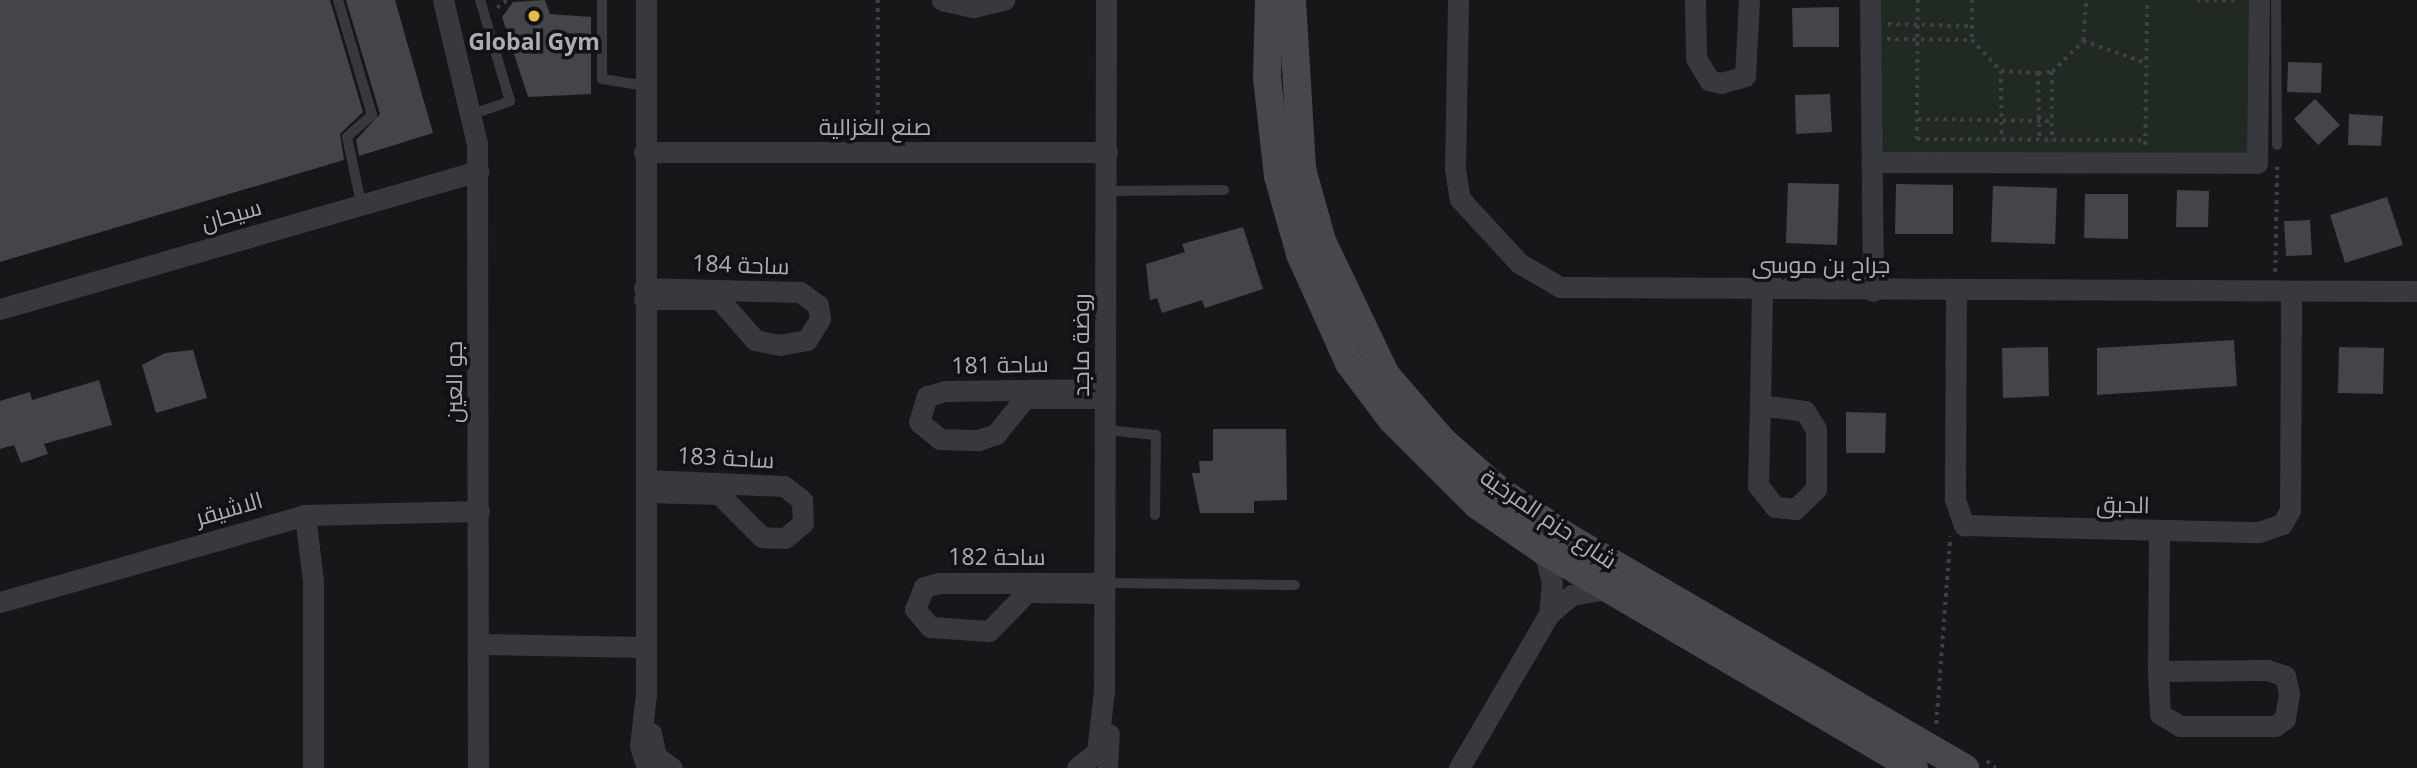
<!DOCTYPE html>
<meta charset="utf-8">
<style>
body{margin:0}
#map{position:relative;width:2417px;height:768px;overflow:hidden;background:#171719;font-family:"Open Sans",Cairo,sans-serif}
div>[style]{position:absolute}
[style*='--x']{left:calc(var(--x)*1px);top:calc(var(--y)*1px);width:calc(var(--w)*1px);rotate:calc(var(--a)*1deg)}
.green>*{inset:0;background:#212923}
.building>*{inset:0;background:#444449}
.path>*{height:3.5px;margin-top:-1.75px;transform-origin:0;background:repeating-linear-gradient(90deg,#3e4045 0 3.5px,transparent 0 8.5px)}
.lane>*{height:10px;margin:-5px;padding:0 5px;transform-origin:5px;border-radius:5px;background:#38393e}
.street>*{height:21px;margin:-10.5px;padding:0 10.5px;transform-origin:10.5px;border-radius:10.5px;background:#38393e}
.secondary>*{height:28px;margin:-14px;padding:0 14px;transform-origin:14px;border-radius:14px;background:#47484e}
.dots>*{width:19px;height:19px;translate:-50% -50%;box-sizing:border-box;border:4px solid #121214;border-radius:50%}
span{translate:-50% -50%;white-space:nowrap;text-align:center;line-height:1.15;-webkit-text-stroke:7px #121214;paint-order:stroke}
.poi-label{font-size:23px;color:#aaadb8;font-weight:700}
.street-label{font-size:23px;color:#aaadb8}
</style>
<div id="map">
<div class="green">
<div style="clip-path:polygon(1878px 0,2252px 0,2251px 159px,1880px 158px)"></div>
</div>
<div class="building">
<div style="clip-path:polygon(0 0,330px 0,363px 112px,340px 134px,344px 160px,0 262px)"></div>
<div style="clip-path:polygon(346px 0,395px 0,433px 133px,359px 156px,356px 140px,380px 114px)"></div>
<div style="clip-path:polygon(545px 0,550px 14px,591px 17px,591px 94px,528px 97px,502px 17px,513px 2px)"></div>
<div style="clip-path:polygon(1839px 7px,1839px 47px,1793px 47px,1792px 8px)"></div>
<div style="clip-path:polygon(2288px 62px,2322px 63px,2321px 93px,2287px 92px)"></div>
<div style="clip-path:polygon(1830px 94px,1832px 132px,1796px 134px,1795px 95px)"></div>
<div style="clip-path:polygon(2315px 99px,2340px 125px,2318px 145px,2294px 119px)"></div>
<div style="clip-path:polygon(2349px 114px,2383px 116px,2381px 146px,2348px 145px)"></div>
<div style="clip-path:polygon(1788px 183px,1839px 184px,1837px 245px,1786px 243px)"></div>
<div style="clip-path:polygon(1896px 184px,1953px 185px,1953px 234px,1895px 234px)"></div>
<div style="clip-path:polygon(1993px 186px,2057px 188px,2055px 244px,1991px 242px)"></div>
<div style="clip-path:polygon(2177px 190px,2209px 191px,2208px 227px,2176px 227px)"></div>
<div style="clip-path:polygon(2085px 194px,2128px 194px,2128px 239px,2084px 238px)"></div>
<div style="clip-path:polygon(2387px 197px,2403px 245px,2345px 263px,2330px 215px)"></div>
<div style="clip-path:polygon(2310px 220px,2312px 255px,2286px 256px,2284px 221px)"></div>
<div style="clip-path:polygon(1243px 227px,1263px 289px,1205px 308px,1202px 300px,1162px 313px,1157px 298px,1150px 300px,1146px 264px,1185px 252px,1182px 244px)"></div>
<div style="clip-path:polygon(2234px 340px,2237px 386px,2097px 395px,2097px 348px)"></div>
<div style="clip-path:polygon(2048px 347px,2049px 396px,2003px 398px,2002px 348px)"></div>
<div style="clip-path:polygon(2339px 347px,2384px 348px,2383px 394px,2338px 393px)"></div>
<div style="clip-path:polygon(193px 350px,207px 398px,156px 413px,142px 365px,165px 353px)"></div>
<div style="clip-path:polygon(99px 380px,112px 425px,44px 444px,48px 454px,21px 463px,14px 445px,0 449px,0 401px,30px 392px,32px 400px)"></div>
<div style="clip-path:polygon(1846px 412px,1886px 413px,1885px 453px,1846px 453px)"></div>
<div style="clip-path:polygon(1213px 429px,1286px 429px,1287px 500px,1254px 501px,1254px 513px,1200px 513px,1192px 473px,1200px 473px,1199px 461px,1213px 461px)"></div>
</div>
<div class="path">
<div style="--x:878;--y:0;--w:134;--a:90"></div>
<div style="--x:1918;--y:0;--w:139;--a:90.4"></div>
<div style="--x:1917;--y:139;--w:228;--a:0.3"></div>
<div style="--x:1972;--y:0;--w:40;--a:90"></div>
<div style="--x:1972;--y:40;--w:42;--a:46.9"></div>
<div style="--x:2001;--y:71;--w:37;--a:3"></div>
<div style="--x:2038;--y:73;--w:14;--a:-4"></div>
<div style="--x:2052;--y:72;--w:44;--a:-45"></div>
<div style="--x:2083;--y:41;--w:41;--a:-85.8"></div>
<div style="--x:2197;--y:0;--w:42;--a:1.4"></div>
<div style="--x:497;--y:8;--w:13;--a:-39"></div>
<div style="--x:1888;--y:24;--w:82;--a:1.4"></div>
<div style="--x:1887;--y:39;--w:85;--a:0.7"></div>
<div style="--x:2083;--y:41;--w:67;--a:19.2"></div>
<div style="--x:2001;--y:71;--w:69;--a:89.2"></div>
<div style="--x:2052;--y:72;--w:69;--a:90"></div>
<div style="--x:2038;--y:73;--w:68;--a:88.3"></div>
<div style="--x:1918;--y:119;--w:134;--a:0.9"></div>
<div style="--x:2145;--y:145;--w:145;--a:-89.2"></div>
<div style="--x:2275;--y:272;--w:105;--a:-88.9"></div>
<div style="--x:1936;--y:724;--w:188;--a:-85.7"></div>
<div style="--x:1987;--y:761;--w:11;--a:38"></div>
</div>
<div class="lane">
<div style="--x:338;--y:0;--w:120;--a:73.5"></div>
<div style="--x:372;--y:115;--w:33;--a:139"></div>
<div style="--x:347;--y:137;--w:67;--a:78"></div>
<div style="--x:602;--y:0;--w:79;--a:90"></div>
<div style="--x:602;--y:79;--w:45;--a:9"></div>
<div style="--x:2276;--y:0;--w:145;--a:89.6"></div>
<div style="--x:473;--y:114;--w:39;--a:-19"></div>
<div style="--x:510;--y:101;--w:105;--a:-106.5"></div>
<div style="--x:1107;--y:191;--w:117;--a:-0.5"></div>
<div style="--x:1105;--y:430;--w:51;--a:5.6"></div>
<div style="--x:1156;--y:435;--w:80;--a:90.7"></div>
<div style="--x:1103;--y:583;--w:192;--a:0.6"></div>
</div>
<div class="street">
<div style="--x:443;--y:0;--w:148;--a:76.7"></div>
<div style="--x:477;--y:144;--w:624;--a:89.91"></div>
<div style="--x:646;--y:0;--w:694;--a:90"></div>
<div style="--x:646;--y:694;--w:52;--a:96.6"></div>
<div style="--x:640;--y:746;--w:23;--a:72"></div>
<div style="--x:942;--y:0;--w:32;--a:13"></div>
<div style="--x:973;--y:7;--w:32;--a:-13"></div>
<div style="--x:1458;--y:0;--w:169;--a:91"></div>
<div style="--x:1455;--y:169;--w:30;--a:81"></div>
<div style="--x:1460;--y:199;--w:87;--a:47.3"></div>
<div style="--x:1519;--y:263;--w:48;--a:30.3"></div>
<div style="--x:1560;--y:287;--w:857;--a:0.27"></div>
<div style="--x:1695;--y:0;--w:58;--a:89"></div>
<div style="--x:1696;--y:58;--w:26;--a:59"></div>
<div style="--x:1709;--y:80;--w:12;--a:14"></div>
<div style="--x:1721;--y:83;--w:25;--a:-16"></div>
<div style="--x:1745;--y:76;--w:76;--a:-87"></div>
<div style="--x:1870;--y:0;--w:291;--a:89.4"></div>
<div style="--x:644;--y:152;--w:463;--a:0"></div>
<div style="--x:1872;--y:162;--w:385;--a:0.1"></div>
<div style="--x:2257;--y:163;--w:163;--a:-89.3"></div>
<div style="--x:644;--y:288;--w:156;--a:1.5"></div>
<div style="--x:800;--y:292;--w:22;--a:36"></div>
<div style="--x:818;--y:305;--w:14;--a:82"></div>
<div style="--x:820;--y:319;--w:25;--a:122"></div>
<div style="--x:807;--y:340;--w:27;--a:170"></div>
<div style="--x:780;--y:345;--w:25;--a:-169"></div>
<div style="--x:755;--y:340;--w:55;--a:-131.3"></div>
<div style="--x:719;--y:299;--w:75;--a:180"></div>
<div style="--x:1956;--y:291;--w:208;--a:90.3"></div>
<div style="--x:1955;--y:499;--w:28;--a:71"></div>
<div style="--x:1964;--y:525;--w:295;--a:1.4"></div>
<div style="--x:2259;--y:532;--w:24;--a:-19"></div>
<div style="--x:2282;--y:524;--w:16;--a:-60"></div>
<div style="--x:2290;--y:510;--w:219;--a:-89.7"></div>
<div style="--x:0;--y:309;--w:498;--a:-16.1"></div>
<div style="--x:1105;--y:389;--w:160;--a:179.3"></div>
<div style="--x:945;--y:391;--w:19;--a:164"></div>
<div style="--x:927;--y:396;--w:27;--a:107"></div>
<div style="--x:919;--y:422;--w:27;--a:39"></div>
<div style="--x:940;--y:439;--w:38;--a:2"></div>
<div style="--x:978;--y:440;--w:19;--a:-18"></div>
<div style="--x:996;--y:434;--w:46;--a:-51.1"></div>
<div style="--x:1025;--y:398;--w:80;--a:0"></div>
<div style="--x:1760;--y:405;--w:45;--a:7.6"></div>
<div style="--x:1805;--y:411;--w:21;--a:59"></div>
<div style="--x:1816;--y:429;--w:60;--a:90"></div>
<div style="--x:1816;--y:489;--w:29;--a:136"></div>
<div style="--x:1795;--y:509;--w:20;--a:-174"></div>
<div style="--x:1775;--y:507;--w:28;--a:-128"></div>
<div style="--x:1758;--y:485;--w:80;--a:-88.6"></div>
<div style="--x:1760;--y:405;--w:115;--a:-89"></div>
<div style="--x:646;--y:480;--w:138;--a:2.5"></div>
<div style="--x:784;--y:486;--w:23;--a:38"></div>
<div style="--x:802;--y:500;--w:23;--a:88"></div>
<div style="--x:803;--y:523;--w:23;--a:140"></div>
<div style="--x:785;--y:538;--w:23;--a:-178"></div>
<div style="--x:762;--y:537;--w:61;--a:-135"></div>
<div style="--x:719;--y:494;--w:73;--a:-178.4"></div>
<div style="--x:305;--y:515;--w:66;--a:83.1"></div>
<div style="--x:313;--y:581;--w:187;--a:90"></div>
<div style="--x:1544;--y:551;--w:32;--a:76"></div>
<div style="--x:1552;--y:582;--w:32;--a:95"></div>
<div style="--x:1103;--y:583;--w:164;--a:180"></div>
<div style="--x:939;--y:583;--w:16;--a:165"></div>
<div style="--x:924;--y:587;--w:24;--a:112"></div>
<div style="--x:915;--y:609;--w:23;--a:50"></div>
<div style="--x:930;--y:627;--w:59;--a:3.9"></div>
<div style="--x:989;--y:631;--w:54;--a:-45.7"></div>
<div style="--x:1027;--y:592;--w:76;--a:0.8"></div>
<div style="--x:0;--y:602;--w:317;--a:-15.9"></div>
<div style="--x:305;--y:515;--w:174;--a:-1.3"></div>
<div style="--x:480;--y:644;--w:166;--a:1"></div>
<div style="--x:2267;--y:670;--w:19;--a:18"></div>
<div style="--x:2285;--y:676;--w:17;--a:77"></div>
<div style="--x:2289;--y:693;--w:26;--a:99"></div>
<div style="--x:2285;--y:719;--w:12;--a:145"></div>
<div style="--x:2275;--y:726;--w:95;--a:180"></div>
<div style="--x:2180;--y:726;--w:23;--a:-149"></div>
<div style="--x:2160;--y:714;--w:43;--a:-92.7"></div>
<div style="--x:2158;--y:671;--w:109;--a:-0.5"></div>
<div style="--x:2158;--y:671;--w:140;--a:-89.6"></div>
<div style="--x:651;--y:733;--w:24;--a:78"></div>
<div style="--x:656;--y:756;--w:20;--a:37"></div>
<div style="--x:1077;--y:768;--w:26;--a:-39"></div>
<div style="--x:1097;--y:752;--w:61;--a:-83.5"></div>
<div style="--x:1104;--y:691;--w:691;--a:-89.83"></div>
<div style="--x:1107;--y:768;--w:34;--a:-87"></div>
<div style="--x:1459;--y:768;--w:178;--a:-59.7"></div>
<div style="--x:1549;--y:614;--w:30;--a:-40"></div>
<div style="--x:1572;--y:595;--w:34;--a:-10"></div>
</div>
<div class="secondary">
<div style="--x:1269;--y:0;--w:78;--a:91.5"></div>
<div style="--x:1267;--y:78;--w:99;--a:83.6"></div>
<div style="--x:1278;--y:176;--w:81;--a:74.2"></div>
<div style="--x:1300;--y:254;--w:120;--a:65.8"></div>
<div style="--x:1349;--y:363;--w:71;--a:53"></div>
<div style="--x:1392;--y:420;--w:120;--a:45"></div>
<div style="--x:1477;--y:505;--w:81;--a:34.5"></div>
<div style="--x:1544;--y:551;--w:429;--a:30.4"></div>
<div style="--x:1292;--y:0;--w:169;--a:86.6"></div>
<div style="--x:1302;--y:169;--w:75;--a:74.5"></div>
<div style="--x:1322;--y:241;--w:148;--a:64.5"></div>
<div style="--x:1386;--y:375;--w:87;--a:49.2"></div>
<div style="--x:1443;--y:441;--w:74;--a:41.2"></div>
<div style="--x:1499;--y:490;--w:81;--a:34.5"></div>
<div style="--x:1566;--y:536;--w:462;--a:30.2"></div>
</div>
<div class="dots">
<div style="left:534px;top:16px;background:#e6bc42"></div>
</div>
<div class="poi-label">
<span style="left:534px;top:41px">Global Gym</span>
</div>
<div class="street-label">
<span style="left:875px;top:126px">صنع الغزالية</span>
<span style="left:231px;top:214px;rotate:-16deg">سيحان</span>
<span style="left:741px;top:264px;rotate:2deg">ساحة 184</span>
<span style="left:1821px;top:264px">جراح بن موسى</span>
<span style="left:1080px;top:345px;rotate:-90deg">روضة ماجد</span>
<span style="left:1000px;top:364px;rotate:-1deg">ساحة 181</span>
<span style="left:453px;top:382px;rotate:-90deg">جو العين</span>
<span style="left:726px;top:457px;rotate:3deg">ساحة 183</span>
<span style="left:2123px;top:504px;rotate:1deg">الحبق</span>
<span style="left:229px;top:508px;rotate:-16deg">الاشيقر</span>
<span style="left:1549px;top:518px;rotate:34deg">شارع حزم المرخية</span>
<span style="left:997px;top:556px">ساحة 182</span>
</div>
</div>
